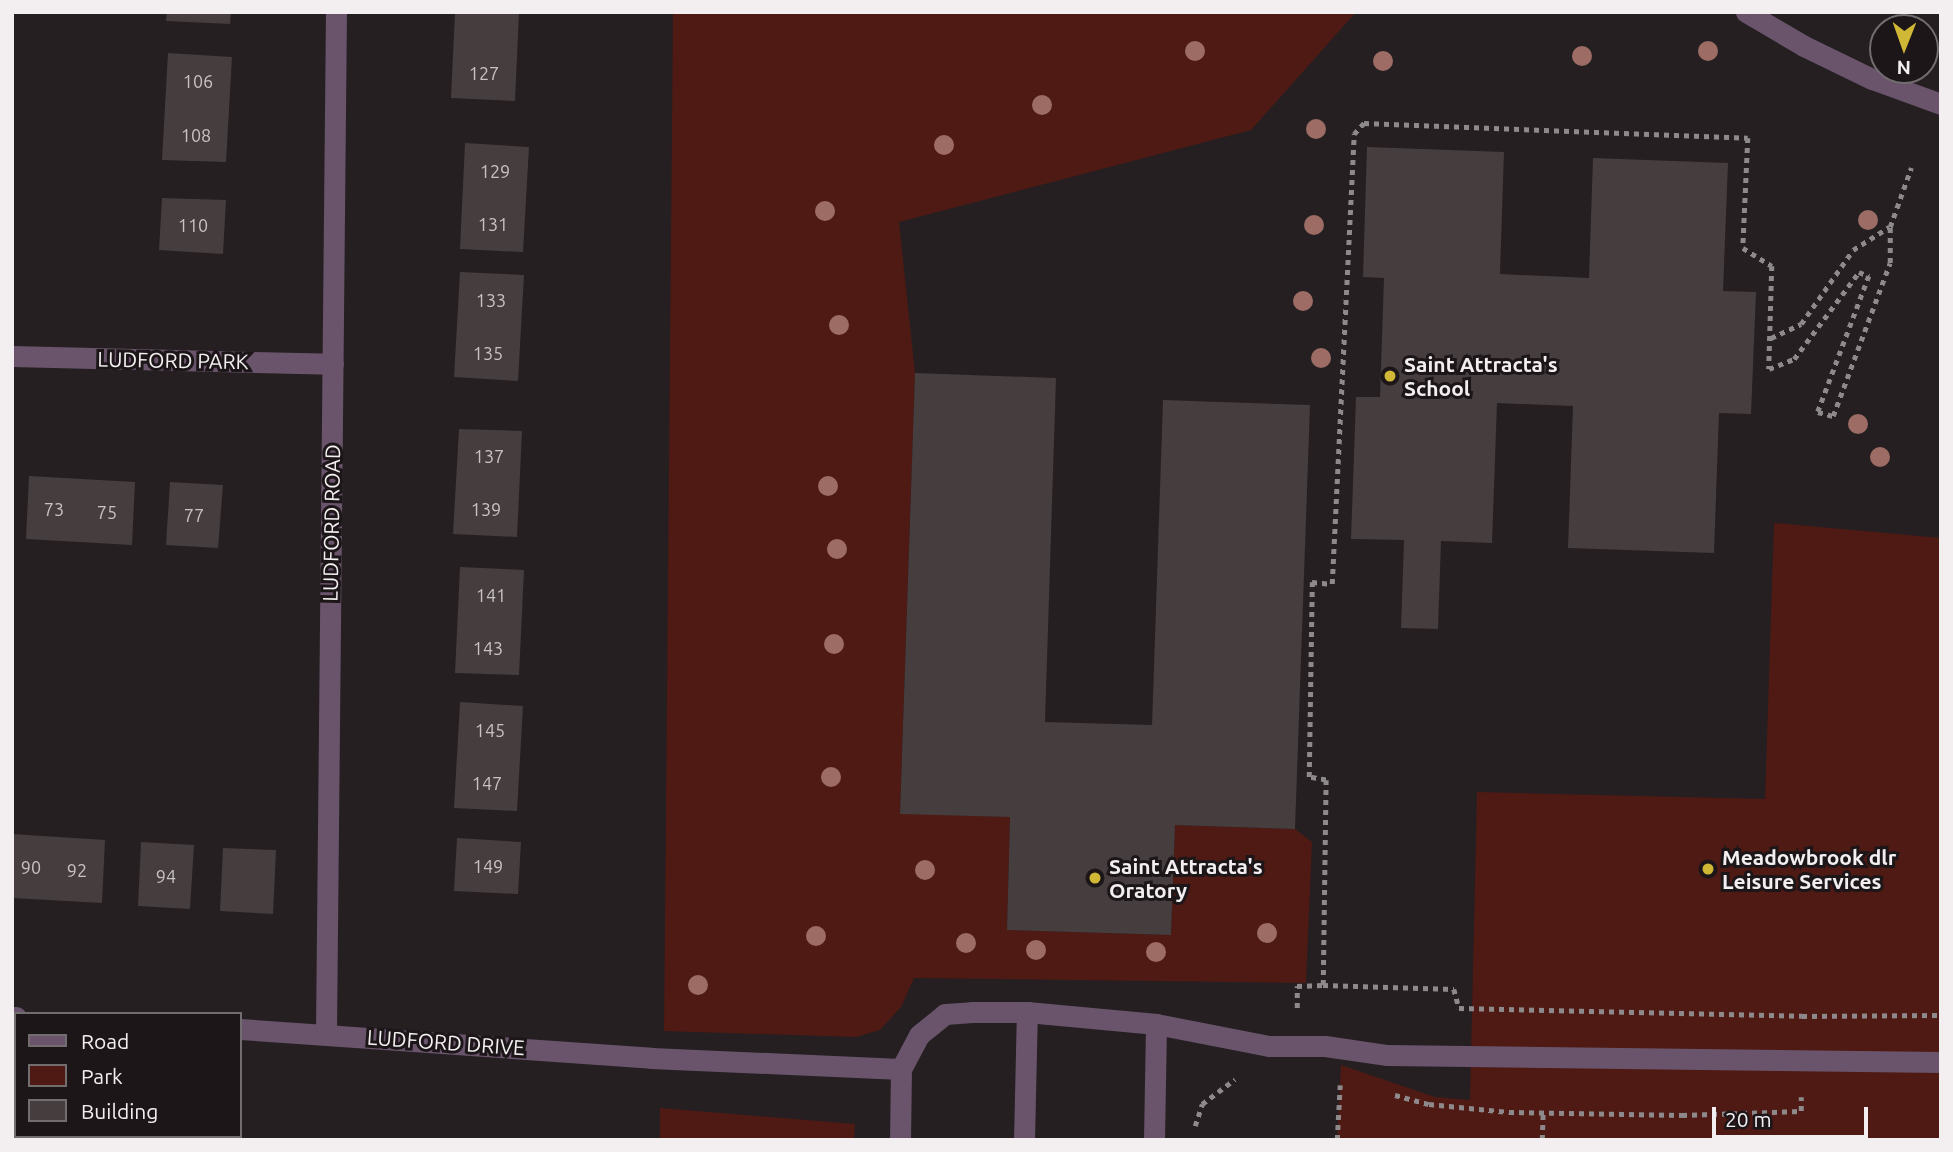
<!DOCTYPE html>
<style>
body{margin:0}
#map{position:relative;width:1953px;height:1152px;overflow:hidden;background:#251f22;font-family:Ubuntu,sans-serif}
div>[style]{position:absolute}
[style*='--x']{left:calc(var(--x)*1px);top:calc(var(--y)*1px);width:calc(var(--w)*1px);rotate:calc(var(--a)*1deg)}
.green>*{inset:0;background:#4e1a13}
.building>*{inset:0;background:#453d3e}
.path>*{height:4.5px;margin-top:-2.25px;transform-origin:0;background:repeating-linear-gradient(90deg,#8e898b 0 5px,transparent 0 10px)}
.minor>*{height:21px;margin:-10.5px;padding:0 10.5px;transform-origin:10.5px;border-radius:10.5px;background:#69546b}
.trees>*{width:20px;height:20px;margin:-10px;border-radius:50%;background:#9c6c65}
.dots>*{width:19px;height:19px;translate:-50% -50%;box-sizing:border-box;border:4px solid #1c1619;border-radius:50%}
span{translate:-50% -50%;white-space:nowrap;text-align:center;line-height:1.15;-webkit-text-stroke:6px #1c1619;paint-order:stroke}
.number-label{font-size:18px;color:#c8c2c4}
.number-label span{-webkit-text-stroke-width:0}
.street-label{font-size:21px;color:#f3eff1}
.poi-label{font-size:21px;color:#f3eff1;font-weight:700}
.left{translate:0 -50%;text-align:left}
.frame{position:absolute;inset:0;border:14px solid #f3eff1;pointer-events:none}
.legend{position:absolute;left:14px;top:1012px;width:228px;height:126px;box-sizing:border-box;background:#1c1619;border:2px solid #726d6f;margin:0;padding:9px 12px;list-style:none;font-size:21px;color:#f3eff1}
.legend li{display:flex;align-items:center;gap:14px;height:35px}
.legend b{width:35px;border:2px solid #726d6f}
.north{position:absolute;left:1869px;top:14px;width:70px;height:70px;box-sizing:border-box;background:#1c1619;border:2px solid #726d6f;border-radius:50%;rotate:181deg;font-size:19px;font-weight:700;line-height:28px;text-align:center;color:#f3eff1}
.north::after{content:'';display:block;margin:auto;width:24px;height:32px;background:#d1b736;clip-path:polygon(50% 0,100% 100%,50% 72%,0 100%)}
.scale{position:absolute;left:1712px;top:1107px;width:156px;height:32px;box-sizing:border-box;border:4px solid #f3eff1;border-top:0;padding-left:9px;font-size:21px;line-height:24px;white-space:nowrap;color:#f3eff1;-webkit-text-stroke:5px #1c1619;paint-order:stroke}
</style>
<div id="map">
<div class="green">
<div style="clip-path:polygon(673px 12px,1356px 12px,1251px 130px,899px 222px,915px 373px,900px 813px,1010px 817px,1007px 930px,1171px 935px,1175px 825px,1295px 829px,1312px 842px,1306px 983px,914px 978px,901px 1007px,880px 1030px,856px 1037px,664px 1031px)"></div>
<div style="clip-path:polygon(1774px 523px,1941px 538px,1941px 1140px,1337px 1140px,1341px 1065px,1435px 1097px,1470px 1100px,1477px 792px,1765px 799px)"></div>
<div style="clip-path:polygon(660px 1108px,855px 1124px,854px 1140px,660px 1140px)"></div>
</div>
<div class="building">
<div style="clip-path:polygon(167px 12px,231px 12px,230px 24px,166px 21px)"></div>
<div style="clip-path:polygon(455px 12px,519px 12px,515px 101px,451px 98px)"></div>
<div style="clip-path:polygon(168px 53px,232px 57px,226px 162px,162px 160px)"></div>
<div style="clip-path:polygon(465px 143px,529px 147px,523px 252px,460px 249px)"></div>
<div style="clip-path:polygon(1367px 147px,1504px 152px,1500px 274px,1589px 278px,1593px 158px,1728px 163px,1723px 291px,1756px 292px,1751px 414px,1719px 413px,1714px 553px,1568px 548px,1573px 406px,1497px 403px,1492px 543px,1441px 541px,1438px 629px,1401px 628px,1404px 540px,1351px 539px,1356px 397px,1380px 397px,1384px 278px,1363px 277px)"></div>
<div style="clip-path:polygon(162px 198px,226px 200px,223px 254px,159px 250px)"></div>
<div style="clip-path:polygon(460px 272px,524px 275px,518px 381px,454px 377px)"></div>
<div style="clip-path:polygon(915px 373px,1056px 378px,1045px 722px,1152px 725px,1163px 400px,1310px 405px,1295px 829px,1175px 825px,1171px 935px,1007px 930px,1010px 817px,900px 814px)"></div>
<div style="clip-path:polygon(459px 429px,522px 431px,517px 537px,453px 534px)"></div>
<div style="clip-path:polygon(29px 476px,135px 482px,132px 545px,26px 539px)"></div>
<div style="clip-path:polygon(170px 482px,223px 485px,218px 548px,166px 545px)"></div>
<div style="clip-path:polygon(460px 567px,524px 570px,519px 675px,455px 673px)"></div>
<div style="clip-path:polygon(460px 702px,523px 706px,517px 811px,454px 808px)"></div>
<div style="clip-path:polygon(12px 834px,105px 840px,102px 903px,12px 898px)"></div>
<div style="clip-path:polygon(457px 838px,521px 842px,518px 894px,454px 891px)"></div>
<div style="clip-path:polygon(141px 842px,194px 845px,190px 909px,138px 906px)"></div>
<div style="clip-path:polygon(223px 848px,276px 850px,273px 914px,220px 911px)"></div>
<div style="clip-path:polygon(12px 1134px,58px 1136px,58px 1140px,12px 1140px)"></div>
<div style="clip-path:polygon(98px 1136px,126px 1138px,126px 1140px,98px 1140px)"></div>
</div>
<div class="path">
<div style="--x:1771;--y:338;--w:33;--a:-25"></div>
<div style="--x:1801;--y:324;--w:90;--a:-54.9"></div>
<div style="--x:1853;--y:250;--w:43;--a:-32.6"></div>
<div style="--x:1323;--y:985;--w:131;--a:1.7"></div>
<div style="--x:1454;--y:989;--w:20;--a:75"></div>
<div style="--x:1459;--y:1008;--w:343;--a:1.3"></div>
<div style="--x:1802;--y:1016;--w:139;--a:-0.4"></div>
<div style="--x:1297;--y:1008;--w:22;--a:-90"></div>
<div style="--x:1297;--y:986;--w:26;--a:-2"></div>
<div style="--x:1323;--y:985;--w:205;--a:-89.2"></div>
<div style="--x:1326;--y:780;--w:17;--a:-170"></div>
<div style="--x:1309;--y:777;--w:195;--a:-89.1"></div>
<div style="--x:1312;--y:582;--w:20;--a:6"></div>
<div style="--x:1332;--y:584;--w:451;--a:-87.2"></div>
<div style="--x:1354;--y:134;--w:15;--a:-48"></div>
<div style="--x:1364;--y:123;--w:384;--a:2.2"></div>
<div style="--x:1748;--y:138;--w:110;--a:92.6"></div>
<div style="--x:1743;--y:248;--w:34;--a:32"></div>
<div style="--x:1772;--y:266;--w:103;--a:91.7"></div>
<div style="--x:1769;--y:369;--w:27;--a:-22"></div>
<div style="--x:1794;--y:359;--w:109;--a:-53.2"></div>
<div style="--x:1859;--y:272;--w:11;--a:22"></div>
<div style="--x:1869;--y:276;--w:145;--a:110.6"></div>
<div style="--x:1818;--y:412;--w:16;--a:15"></div>
<div style="--x:1833;--y:416;--w:163;--a:-69.6"></div>
<div style="--x:1890;--y:263;--w:36;--a:-90"></div>
<div style="--x:1890;--y:227;--w:63;--a:-70.4"></div>
<div style="--x:1395;--y:1095;--w:35;--a:15"></div>
<div style="--x:1429;--y:1104;--w:80;--a:5.7"></div>
<div style="--x:1509;--y:1112;--w:173;--a:1"></div>
<div style="--x:1682;--y:1115;--w:119;--a:-1.9"></div>
<div style="--x:1801;--y:1111;--w:14;--a:-90"></div>
<div style="--x:1195;--y:1126;--w:23;--a:-72"></div>
<div style="--x:1202;--y:1104;--w:41;--a:-37.1"></div>
<div style="--x:1337;--y:1140;--w:55;--a:-86.9"></div>
<div style="--x:1542;--y:1140;--w:27;--a:-88"></div>
</div>
<div class="minor">
<div style="--x:1746;--y:12;--w:67;--a:30.4"></div>
<div style="--x:1804;--y:46;--w:76;--a:25.9"></div>
<div style="--x:1872;--y:79;--w:73;--a:19.9"></div>
<div style="--x:12;--y:356;--w:321;--a:1.4"></div>
<div style="--x:12;--y:1017;--w:4;--a:0"></div>
<div style="--x:240;--y:1029;--w:412;--a:4"></div>
<div style="--x:651;--y:1058;--w:250;--a:2.5"></div>
<div style="--x:326;--y:1033;--w:1021;--a:-89.44"></div>
<div style="--x:900;--y:1140;--w:71;--a:-89.2"></div>
<div style="--x:901;--y:1069;--w:38;--a:-62"></div>
<div style="--x:919;--y:1035;--w:33;--a:-39"></div>
<div style="--x:945;--y:1014;--w:27;--a:-4"></div>
<div style="--x:972;--y:1012;--w:55;--a:0"></div>
<div style="--x:1027;--y:1012;--w:130;--a:5.3"></div>
<div style="--x:1156;--y:1024;--w:115;--a:11"></div>
<div style="--x:1269;--y:1046;--w:56;--a:0"></div>
<div style="--x:1325;--y:1046;--w:63;--a:8.3"></div>
<div style="--x:1387;--y:1055;--w:554;--a:0.72"></div>
<div style="--x:1024;--y:1140;--w:128;--a:-88.7"></div>
<div style="--x:1154;--y:1140;--w:116;--a:-89"></div>
</div>
<div class="trees">
<div style="left:1195px;top:51px"></div>
<div style="left:1708px;top:51px"></div>
<div style="left:1582px;top:56px"></div>
<div style="left:1383px;top:61px"></div>
<div style="left:1042px;top:105px"></div>
<div style="left:1316px;top:129px"></div>
<div style="left:944px;top:145px"></div>
<div style="left:825px;top:211px"></div>
<div style="left:1868px;top:220px"></div>
<div style="left:1314px;top:225px"></div>
<div style="left:1303px;top:301px"></div>
<div style="left:839px;top:325px"></div>
<div style="left:1321px;top:358px"></div>
<div style="left:1858px;top:424px"></div>
<div style="left:1880px;top:457px"></div>
<div style="left:828px;top:486px"></div>
<div style="left:837px;top:549px"></div>
<div style="left:834px;top:644px"></div>
<div style="left:831px;top:777px"></div>
<div style="left:925px;top:870px"></div>
<div style="left:1267px;top:933px"></div>
<div style="left:816px;top:936px"></div>
<div style="left:966px;top:943px"></div>
<div style="left:1036px;top:950px"></div>
<div style="left:1156px;top:952px"></div>
<div style="left:698px;top:985px"></div>
</div>
<div class="dots">
<div style="left:1390px;top:376px;background:#d1b736"></div>
<div style="left:1708px;top:869px;background:#d1b736"></div>
<div style="left:1095px;top:878px;background:#d1b736"></div>
</div>
<div class="number-label">
<span style="left:484px;top:73px">127</span>
<span style="left:198px;top:81px">106</span>
<span style="left:196px;top:135px">108</span>
<span style="left:495px;top:171px">129</span>
<span style="left:493px;top:224px">131</span>
<span style="left:193px;top:225px">110</span>
<span style="left:491px;top:300px">133</span>
<span style="left:488px;top:353px">135</span>
<span style="left:489px;top:456px">137</span>
<span style="left:54px;top:509px">73</span>
<span style="left:486px;top:509px">139</span>
<span style="left:107px;top:512px">75</span>
<span style="left:194px;top:515px">77</span>
<span style="left:491px;top:595px">141</span>
<span style="left:488px;top:648px">143</span>
<span style="left:490px;top:730px">145</span>
<span style="left:487px;top:783px">147</span>
<span style="left:488px;top:866px">149</span>
<span style="left:31px;top:867px">90</span>
<span style="left:77px;top:870px">92</span>
<span style="left:166px;top:876px">94</span>
</div>
<div class="street-label">
<span style="left:173px;top:360px;rotate:1deg">LUDFORD PARK</span>
<span style="left:331px;top:523px;rotate:-89deg">LUDFORD ROAD</span>
<span style="left:446px;top:1042px;rotate:4deg">LUDFORD DRIVE</span>
</div>
<div class="poi-label">
<span class="left" style="left:1404px;top:376px">Saint Attracta's<br>School</span>
<span class="left" style="left:1722px;top:869px">Meadowbrook dlr<br>Leisure Services</span>
<span class="left" style="left:1109px;top:878px">Saint Attracta's<br>Oratory</span>
</div>
<div class="frame"></div>
<ul class="legend">
<li><b style="height:9px;background:#69546b"></b>Road</li>
<li><b style="height:19px;background:#4e1a13"></b>Park</li>
<li><b style="height:19px;background:#453d3e"></b>Building</li>
</ul>
<div class="north">N</div>
<div class="scale">20 m</div>
</div>
